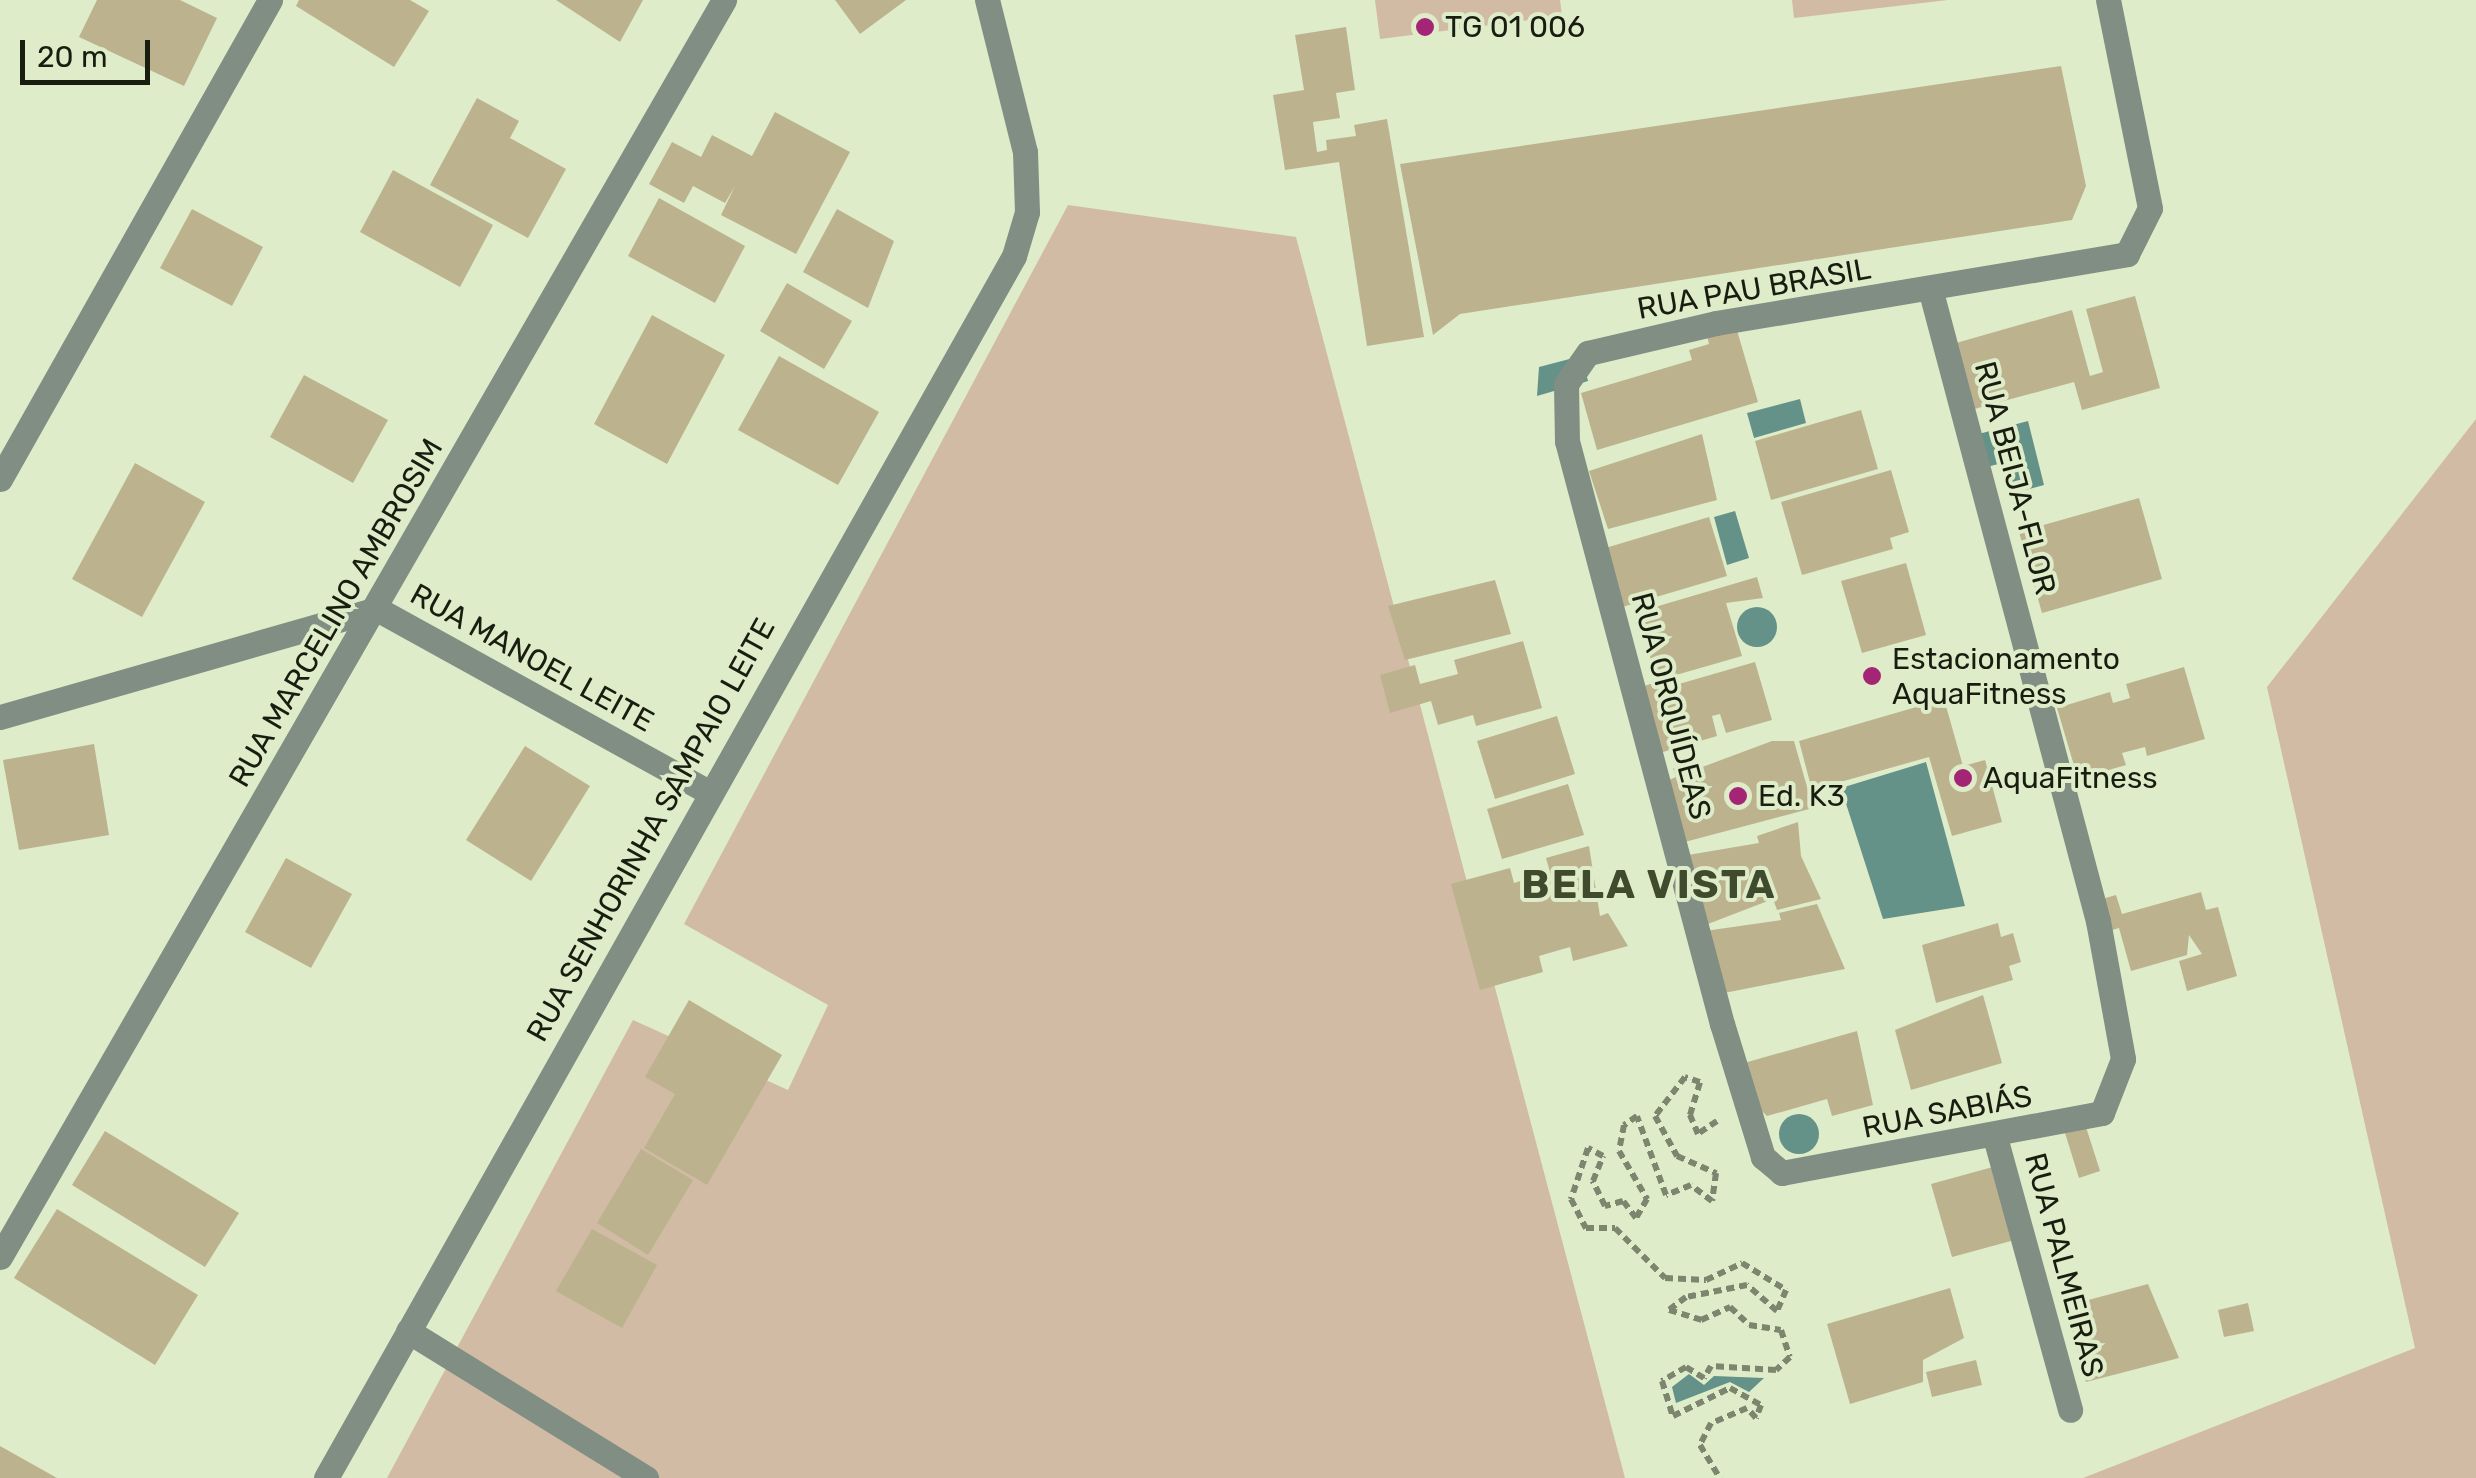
<!DOCTYPE html>
<meta charset="utf-8">
<style>
body{margin:0}
#map{position:relative;width:2476px;height:1478px;overflow:hidden;background:#deecc9;font-family:Rubik,sans-serif}
div>[style]{position:absolute}
[style*='--x']{left:calc(var(--x)*1px);top:calc(var(--y)*1px);width:calc(var(--w)*1px);rotate:calc(var(--a)*1deg)}
.green>*{inset:0;background:#d1bba4}
.water>*{inset:0;background:#649289}
.round{border-radius:50%}
.building>*{inset:0;background:#bcb38e}
.path>*{height:6px;margin-top:-3px;transform-origin:0;background:repeating-linear-gradient(90deg,#7c866e 0 8px,transparent 0 13px)}
.minor>*{height:25px;margin:-12.5px;padding:0 12.5px;transform-origin:12.5px;border-radius:12.5px;background:#808e83}
.dots>*{width:28px;height:28px;translate:-50% -50%;box-sizing:border-box;border:5px solid #deecc9;border-radius:50%}
span{translate:-50% -50%;white-space:nowrap;text-align:center;line-height:1.15;-webkit-text-stroke:8px #deecc9;paint-order:stroke}
.poi-label{font-size:30px;color:#181d10}
.left{translate:0 -50%;text-align:left}
.street-label{font-size:30px;color:#181d10}
.district-label{font-size:40px;color:#404b2e;font-weight:700;letter-spacing:2.5px}
.scale{position:absolute;left:20px;top:40px;width:130px;height:45px;box-sizing:border-box;border:5px solid #181d10;border-top:0;padding-left:12px;font-size:30px;line-height:35px;white-space:nowrap;color:#181d10;-webkit-text-stroke:8px #deecc9;paint-order:stroke}
</style>
<div id="map">
<div class="green">
<div style="clip-path:polygon(1375px 0,1560px 0,1562px 16px,1380px 39px)"></div>
<div style="clip-path:polygon(1792px 0,1948px 0,1794px 18px)"></div>
<div style="clip-path:polygon(1068px 205px,1296px 237px,1625px 1478px,387px 1478px,633px 1020px,788px 1090px,828px 1005px,684px 924px)"></div>
<div style="clip-path:polygon(2476px 419px,2476px 1478px,2083px 1478px,2415px 1348px,2267px 687px)"></div>
</div>
<div class="water">
<div style="clip-path:polygon(1581px 356px,1588px 381px,1537px 396px,1539px 367px)"></div>
<div style="clip-path:polygon(1800px 399px,1806px 423px,1754px 438px,1747px 413px)"></div>
<div style="clip-path:polygon(2028px 421px,2044px 485px,2014px 493px,2006px 462px,1979px 469px,1971px 436px)"></div>
<div style="clip-path:polygon(1735px 511px,1749px 558px,1727px 565px,1714px 517px)"></div>
<div class="round" style="left:1737px;top:607px;width:40px;height:40px"></div>
<div style="clip-path:polygon(1926px 762px,1965px 906px,1883px 919px,1841px 788px)"></div>
<div class="round" style="left:1779px;top:1114px;width:40px;height:40px"></div>
<div style="clip-path:polygon(1689px 1374px,1704px 1385px,1714px 1376px,1764px 1378px,1749px 1392px,1730px 1382px,1676px 1403px,1672px 1387px)"></div>
</div>
<div class="building">
<div style="clip-path:polygon(97px 0,180px 0,217px 18px,184px 86px,79px 37px)"></div>
<div style="clip-path:polygon(299px 0,410px 0,429px 11px,394px 67px,296px 6px)"></div>
<div style="clip-path:polygon(556px 0,643px 0,620px 42px)"></div>
<div style="clip-path:polygon(835px 0,906px 0,860px 34px)"></div>
<div style="clip-path:polygon(1346px 27px,1355px 90px,1336px 93px,1340px 118px,1313px 122px,1317px 152px,1327px 150px,1326px 140px,1356px 136px,1354px 125px,1387px 119px,1424px 337px,1367px 346px,1339px 162px,1285px 170px,1273px 95px,1304px 90px,1295px 35px)"></div>
<div style="clip-path:polygon(2061px 66px,2086px 186px,2072px 220px,1460px 314px,1433px 335px,1400px 164px)"></div>
<div style="clip-path:polygon(477px 98px,519px 121px,510px 138px,566px 169px,528px 238px,430px 185px)"></div>
<div style="clip-path:polygon(775px 112px,850px 152px,796px 254px,721px 215px,735px 186px,725px 203px,693px 186px,684px 203px,649px 184px,672px 142px,701px 157px,712px 135px,752px 156px)"></div>
<div style="clip-path:polygon(393px 170px,493px 225px,460px 287px,360px 232px)"></div>
<div style="clip-path:polygon(659px 198px,745px 246px,715px 303px,628px 256px)"></div>
<div style="clip-path:polygon(192px 209px,263px 247px,232px 306px,160px 268px)"></div>
<div style="clip-path:polygon(837px 209px,894px 241px,868px 308px,803px 272px)"></div>
<div style="clip-path:polygon(787px 283px,852px 321px,824px 369px,760px 331px)"></div>
<div style="clip-path:polygon(2135px 296px,2160px 388px,2082px 410px,2074px 382px,1967px 411px,1949px 345px,2072px 310px,2090px 376px,2103px 372px,2086px 309px)"></div>
<div style="clip-path:polygon(652px 315px,725px 355px,667px 464px,594px 424px)"></div>
<div style="clip-path:polygon(1736px 327px,1758px 402px,1597px 450px,1581px 393px,1692px 360px,1689px 350px,1709px 344px,1707px 336px)"></div>
<div style="clip-path:polygon(779px 356px,879px 412px,838px 485px,738px 430px)"></div>
<div style="clip-path:polygon(304px 375px,388px 420px,353px 483px,270px 437px)"></div>
<div style="clip-path:polygon(1861px 410px,1878px 469px,1771px 500px,1755px 441px)"></div>
<div style="clip-path:polygon(1702px 434px,1717px 500px,1608px 529px,1589px 471px)"></div>
<div style="clip-path:polygon(135px 463px,205px 502px,142px 617px,72px 579px)"></div>
<div style="clip-path:polygon(1891px 470px,1909px 532px,1890px 538px,1893px 549px,1802px 575px,1781px 502px)"></div>
<div style="clip-path:polygon(2139px 498px,2162px 579px,2042px 613px,2019px 532px)"></div>
<div style="clip-path:polygon(1709px 517px,1727px 576px,1619px 608px,1602px 549px)"></div>
<div style="clip-path:polygon(1906px 563px,1926px 635px,1862px 653px,1841px 581px)"></div>
<div style="clip-path:polygon(1757px 577px,1763px 598px,1726px 603px,1742px 656px,1676px 675px,1679px 684px,1755px 662px,1772px 720px,1726px 733px,1720px 714px,1712px 716px,1717px 736px,1653px 755px,1634px 689px,1657px 682px,1638px 612px)"></div>
<div style="clip-path:polygon(1495px 580px,1511px 634px,1405px 660px,1388px 606px)"></div>
<div style="clip-path:polygon(1523px 641px,1542px 708px,1476px 726px,1473px 715px,1438px 725px,1431px 701px,1390px 713px,1380px 675px,1415px 665px,1420px 684px,1458px 674px,1454px 660px)"></div>
<div style="clip-path:polygon(2184px 667px,2205px 739px,2147px 756px,2145px 747px,2122px 753px,2126px 765px,2078px 779px,2057px 708px,2110px 692px,2113px 703px,2130px 698px,2126px 684px)"></div>
<div style="clip-path:polygon(1944px 699px,1963px 766px,1985px 760px,2002px 822px,1952px 836px,1929px 757px,1812px 790px,1799px 741px)"></div>
<div style="clip-path:polygon(1557px 716px,1575px 774px,1495px 799px,1477px 741px)"></div>
<div style="clip-path:polygon(1772px 741px,1794px 741px,1813px 808px,1681px 843px,1662px 783px,1676px 777px,1673px 768px,1689px 772px)"></div>
<div style="clip-path:polygon(94px 744px,109px 835px,19px 850px,3px 760px)"></div>
<div style="clip-path:polygon(525px 746px,590px 786px,531px 881px,466px 840px)"></div>
<div style="clip-path:polygon(1568px 784px,1584px 835px,1502px 859px,1487px 809px)"></div>
<div style="clip-path:polygon(1798px 822px,1801px 856px,1821px 899px,1777px 910px,1773px 899px,1700px 927px,1682px 856px,1759px 843px,1757px 836px)"></div>
<div style="clip-path:polygon(1589px 846px,1600px 916px,1608px 913px,1628px 946px,1573px 961px,1570px 947px,1539px 956px,1543px 972px,1480px 990px,1451px 884px,1510px 868px,1514px 883px,1550px 872px,1546px 858px)"></div>
<div style="clip-path:polygon(286px 858px,352px 894px,311px 968px,245px 932px)"></div>
<div style="clip-path:polygon(2201px 892px,2206px 910px,2218px 907px,2237px 976px,2187px 991px,2179px 961px,2202px 954px,2189px 935px,2187px 955px,2131px 971px,2119px 928px,2102px 933px,2095px 901px,2116px 895px,2122px 914px)"></div>
<div style="clip-path:polygon(1817px 904px,1845px 969px,1724px 993px,1698px 932px,1781px 920px,1779px 913px)"></div>
<div style="clip-path:polygon(1998px 923px,2001px 937px,2013px 933px,2021px 962px,2009px 966px,2013px 980px,1936px 1003px,1922px 945px)"></div>
<div style="clip-path:polygon(1983px 995px,2002px 1063px,1911px 1090px,1895px 1030px)"></div>
<div style="clip-path:polygon(689px 1000px,782px 1055px,707px 1185px,644px 1148px,675px 1094px,645px 1077px)"></div>
<div style="clip-path:polygon(1857px 1031px,1873px 1105px,1832px 1116px,1827px 1099px,1767px 1116px,1747px 1097px,1737px 1065px)"></div>
<div style="clip-path:polygon(2086px 1127px,2100px 1171px,2079px 1178px,2065px 1133px)"></div>
<div style="clip-path:polygon(105px 1131px,239px 1213px,205px 1267px,72px 1185px)"></div>
<div style="clip-path:polygon(641px 1149px,693px 1180px,648px 1255px,597px 1223px)"></div>
<div style="clip-path:polygon(2000px 1165px,2022px 1238px,1952px 1257px,1931px 1184px)"></div>
<div style="clip-path:polygon(57px 1209px,198px 1295px,155px 1365px,14px 1278px)"></div>
<div style="clip-path:polygon(592px 1229px,657px 1265px,622px 1328px,556px 1291px)"></div>
<div style="clip-path:polygon(2148px 1284px,2179px 1358px,2086px 1382px,2066px 1306px)"></div>
<div style="clip-path:polygon(1950px 1288px,1964px 1338px,1923px 1360px,1923px 1382px,1850px 1404px,1827px 1324px)"></div>
<div style="clip-path:polygon(2248px 1303px,2254px 1331px,2224px 1337px,2218px 1310px)"></div>
<div style="clip-path:polygon(1976px 1360px,1982px 1385px,1932px 1397px,1926px 1372px)"></div>
<div style="clip-path:polygon(0 1446px,57px 1478px,0 1478px)"></div>
</div>
<div class="path">
<div style="--x:1717;--y:1121;--w:23;--a:146"></div>
<div style="--x:1698;--y:1134;--w:21;--a:-113"></div>
<div style="--x:1690;--y:1115;--w:34;--a:-73"></div>
<div style="--x:1700;--y:1082;--w:16;--a:-162"></div>
<div style="--x:1685;--y:1077;--w:49;--a:127.6"></div>
<div style="--x:1655;--y:1116;--w:46;--a:61.2"></div>
<div style="--x:1677;--y:1156;--w:43;--a:23.6"></div>
<div style="--x:1716;--y:1173;--w:28;--a:98"></div>
<div style="--x:1712;--y:1201;--w:26;--a:-143"></div>
<div style="--x:1691;--y:1185;--w:27;--a:158"></div>
<div style="--x:1666;--y:1195;--w:84;--a:-110.2"></div>
<div style="--x:1637;--y:1116;--w:16;--a:145"></div>
<div style="--x:1624;--y:1125;--w:26;--a:101"></div>
<div style="--x:1619;--y:1151;--w:56;--a:59.7"></div>
<div style="--x:1647;--y:1199;--w:22;--a:120"></div>
<div style="--x:1636;--y:1218;--w:21;--a:-127"></div>
<div style="--x:1623;--y:1201;--w:19;--a:164"></div>
<div style="--x:1605;--y:1206;--w:28;--a:-116"></div>
<div style="--x:1593;--y:1181;--w:27;--a:-68"></div>
<div style="--x:1603;--y:1156;--w:17;--a:-152"></div>
<div style="--x:1588;--y:1148;--w:54;--a:108.4"></div>
<div style="--x:1571;--y:1199;--w:33;--a:63"></div>
<div style="--x:1586;--y:1228;--w:29;--a:0"></div>
<div style="--x:1615;--y:1228;--w:71;--a:45"></div>
<div style="--x:1665;--y:1278;--w:41;--a:2.8"></div>
<div style="--x:1706;--y:1280;--w:40;--a:-25"></div>
<div style="--x:1742;--y:1263;--w:52;--a:31.5"></div>
<div style="--x:1786;--y:1290;--w:23;--a:113"></div>
<div style="--x:1777;--y:1311;--w:40;--a:-139"></div>
<div style="--x:1747;--y:1285;--w:62;--a:168.9"></div>
<div style="--x:1686;--y:1297;--w:21;--a:143"></div>
<div style="--x:1669;--y:1310;--w:34;--a:17"></div>
<div style="--x:1701;--y:1320;--w:32;--a:-24"></div>
<div style="--x:1730;--y:1307;--w:26;--a:43"></div>
<div style="--x:1749;--y:1325;--w:32;--a:9"></div>
<div style="--x:1781;--y:1330;--w:28;--a:72"></div>
<div style="--x:1790;--y:1357;--w:19;--a:137"></div>
<div style="--x:1776;--y:1370;--w:65;--a:-176.5"></div>
<div style="--x:1711;--y:1366;--w:14;--a:120"></div>
<div style="--x:1704;--y:1378;--w:21;--a:-149"></div>
<div style="--x:1686;--y:1367;--w:28;--a:150"></div>
<div style="--x:1662;--y:1381;--w:37;--a:73"></div>
<div style="--x:1673;--y:1416;--w:64;--a:-26.2"></div>
<div style="--x:1730;--y:1388;--w:35;--a:29"></div>
<div style="--x:1761;--y:1405;--w:14;--a:111"></div>
<div style="--x:1756;--y:1418;--w:13;--a:-132"></div>
<div style="--x:1747;--y:1408;--w:39;--a:157"></div>
<div style="--x:1711;--y:1423;--w:25;--a:117"></div>
<div style="--x:1700;--y:1445;--w:39;--a:59"></div>
</div>
<div class="minor">
<div style="--x:1931;--y:292;--w:651;--a:75.13"></div>
<div style="--x:2098;--y:921;--w:140;--a:79.7"></div>
<div style="--x:2123;--y:1059;--w:58;--a:111.3"></div>
<div style="--x:2102;--y:1113;--w:326;--a:169.4"></div>
<div style="--x:1782;--y:1173;--w:25;--a:-140"></div>
<div style="--x:1763;--y:1157;--w:139;--a:-107.1"></div>
<div style="--x:1722;--y:1024;--w:603;--a:-104.89"></div>
<div style="--x:1567;--y:441;--w:57;--a:-91"></div>
<div style="--x:1566;--y:384;--w:38;--a:-55"></div>
<div style="--x:1588;--y:353;--w:131;--a:-13.2"></div>
<div style="--x:1716;--y:323;--w:417;--a:-9.5"></div>
<div style="--x:2127;--y:254;--w:51;--a:-63.4"></div>
<div style="--x:2150;--y:208;--w:212;--a:-101.4"></div>
<div style="--x:0;--y:479;--w:550;--a:-60.59"></div>
<div style="--x:0;--y:717;--w:392;--a:-16"></div>
<div style="--x:377;--y:609;--w:378;--a:28.9"></div>
<div style="--x:1995;--y:1137;--w:283;--a:74.6"></div>
<div style="--x:0;--y:1257;--w:1451;--a:-60.06"></div>
<div style="--x:408;--y:1331;--w:280;--a:31.7"></div>
<div style="--x:326;--y:1478;--w:1402;--a:-60.62"></div>
<div style="--x:1014;--y:256;--w:46;--a:-73.5"></div>
<div style="--x:1027;--y:212;--w:60;--a:-91.9"></div>
<div style="--x:1025;--y:152;--w:157;--a:-104"></div>
</div>
<div class="dots">
<div style="left:1425px;top:27px;background:#a42576"></div>
<div style="left:1872px;top:676px;background:#a42576"></div>
<div style="left:1963px;top:778px;background:#a42576"></div>
<div style="left:1738px;top:796px;background:#a42576"></div>
</div>
<div class="poi-label">
<span class="left" style="left:1445px;top:27px">TG 01 006</span>
<span class="left" style="left:1892px;top:676px">Estacionamento<br>AquaFitness</span>
<span class="left" style="left:1983px;top:778px">AquaFitness</span>
<span class="left" style="left:1758px;top:796px">Ed. K3</span>
</div>
<div class="street-label">
<span style="left:1754px;top:289px;rotate:-10deg">RUA PAU BRASIL</span>
<span style="left:2015px;top:478px;rotate:75deg">RUA BEIJA-FLOR</span>
<span style="left:336px;top:613px;rotate:-60deg">RUA MARCELINO AMBROSIM</span>
<span style="left:532px;top:658px;rotate:29deg">RUA MANOEL LEITE</span>
<span style="left:1671px;top:706px;rotate:75deg">RUA ORQUÍDEAS</span>
<span style="left:651px;top:830px;rotate:-61deg">RUA SENHORINHA SAMPAIO LEITE</span>
<span style="left:1947px;top:1112px;rotate:-11deg">RUA SABIÁS</span>
<span style="left:2064px;top:1265px;rotate:75deg">RUA PALMEIRAS</span>
</div>
<div class="district-label">
<span style="left:1649px;top:885px">BELA VISTA</span>
</div>
<div class="scale">20 m</div>
</div>
